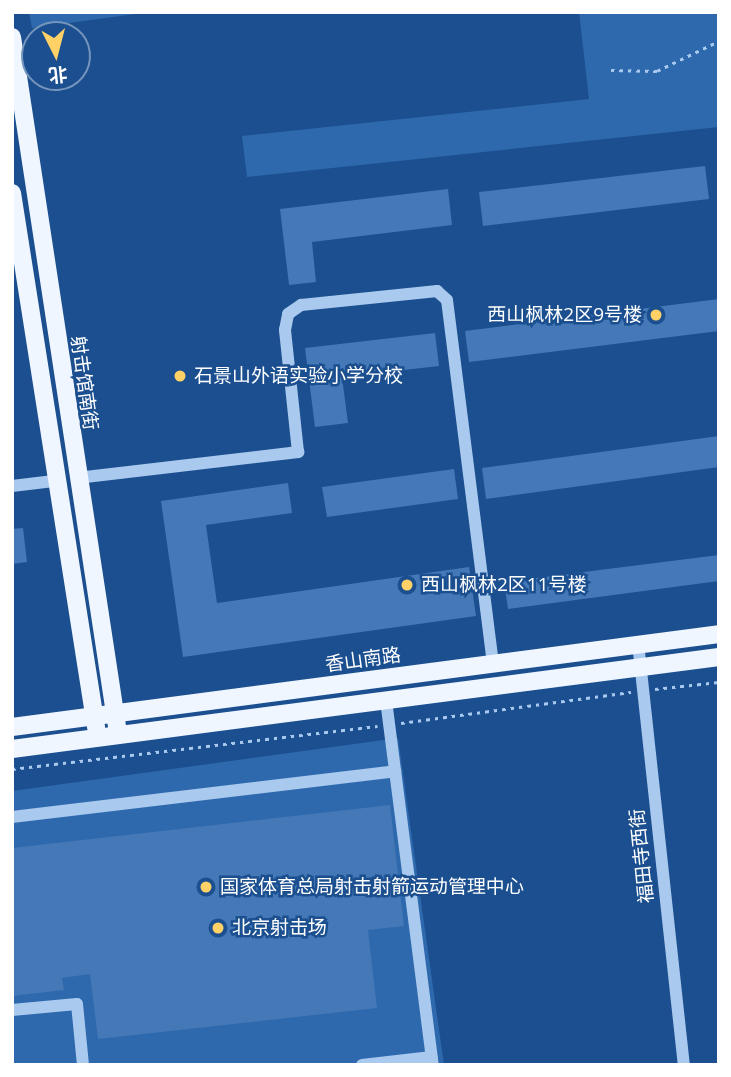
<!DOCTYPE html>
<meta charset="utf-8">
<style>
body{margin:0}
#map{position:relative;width:731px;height:1077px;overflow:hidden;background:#1b4f8f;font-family:"Open Sans","Noto Sans SC",sans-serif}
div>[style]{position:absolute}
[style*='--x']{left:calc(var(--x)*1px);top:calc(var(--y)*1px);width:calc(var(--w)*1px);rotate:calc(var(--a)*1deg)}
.green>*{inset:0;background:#2e69ad}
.building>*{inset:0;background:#4478b7}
.path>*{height:2.5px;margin-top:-1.25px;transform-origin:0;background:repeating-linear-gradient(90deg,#a9c9ee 0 3.5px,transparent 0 8.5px)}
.minor>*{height:12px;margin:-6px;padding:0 6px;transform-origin:6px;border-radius:6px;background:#a9c9ee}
.major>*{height:18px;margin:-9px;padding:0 9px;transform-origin:9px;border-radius:9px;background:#f0f6ff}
.dots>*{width:19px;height:19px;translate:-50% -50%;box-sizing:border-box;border:4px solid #1b4f8f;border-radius:50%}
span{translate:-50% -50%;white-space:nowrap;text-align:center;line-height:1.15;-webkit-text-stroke:5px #1b4f8f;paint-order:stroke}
.poi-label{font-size:19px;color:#fff}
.right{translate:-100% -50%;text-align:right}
.left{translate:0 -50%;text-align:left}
.street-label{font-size:19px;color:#fff}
.frame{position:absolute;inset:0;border:14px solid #fff;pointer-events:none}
.north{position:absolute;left:21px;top:21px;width:70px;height:70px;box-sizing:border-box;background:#1b4f8f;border:2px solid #7695bc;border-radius:50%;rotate:174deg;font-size:19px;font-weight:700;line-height:28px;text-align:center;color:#fff}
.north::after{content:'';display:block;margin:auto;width:24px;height:32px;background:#ffd166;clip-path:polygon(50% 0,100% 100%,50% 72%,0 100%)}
</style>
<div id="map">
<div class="green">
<div style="clip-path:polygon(29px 12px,150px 12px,32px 28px)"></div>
<div style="clip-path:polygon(579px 12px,719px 12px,719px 127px,247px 177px,242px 136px,589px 99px)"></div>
<div style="clip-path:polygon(398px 738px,444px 1065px,12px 1065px,12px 791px)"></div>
</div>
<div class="building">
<div style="clip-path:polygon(705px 166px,709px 199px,483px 226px,479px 192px)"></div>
<div style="clip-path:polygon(448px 189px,452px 225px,312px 242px,316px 282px,289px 285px,280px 209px)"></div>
<div style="clip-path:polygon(719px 299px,719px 331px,469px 362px,465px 331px)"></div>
<div style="clip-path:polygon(435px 333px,439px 366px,342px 377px,348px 423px,315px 427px,305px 348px)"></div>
<div style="clip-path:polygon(719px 436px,719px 467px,486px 499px,482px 468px)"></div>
<div style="clip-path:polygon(454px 469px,458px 499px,327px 517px,322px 487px)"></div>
<div style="clip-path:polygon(288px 483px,292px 513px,206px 525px,217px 603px,469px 567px,476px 616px,183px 657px,161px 501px)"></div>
<div style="clip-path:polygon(23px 528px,27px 562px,12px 564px,12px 529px)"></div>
<div style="clip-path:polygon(719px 555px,719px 581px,508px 609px,504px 582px)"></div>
<div style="clip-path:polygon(390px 805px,404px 926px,368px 930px,377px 1008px,98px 1039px,90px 974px,62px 978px,64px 990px,12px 996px,12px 848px)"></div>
</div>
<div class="path">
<div style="--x:611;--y:70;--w:46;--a:1.2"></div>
<div style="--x:657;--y:71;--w:69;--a:-25.8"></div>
<div style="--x:655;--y:689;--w:64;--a:-6.2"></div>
<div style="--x:401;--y:723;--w:232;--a:-7.7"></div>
<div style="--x:12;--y:769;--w:368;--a:-6.7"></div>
</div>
<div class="minor">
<div style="--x:77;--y:478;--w:223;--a:-6.7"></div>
<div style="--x:298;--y:452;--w:123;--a:-96.1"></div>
<div style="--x:285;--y:330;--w:16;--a:-79"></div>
<div style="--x:288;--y:314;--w:16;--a:-35"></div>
<div style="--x:301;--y:305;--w:137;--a:-5.9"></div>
<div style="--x:437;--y:291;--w:13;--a:42"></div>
<div style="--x:447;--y:300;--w:366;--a:82.8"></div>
<div style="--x:12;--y:486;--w:42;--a:-6.8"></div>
<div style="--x:638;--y:643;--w:424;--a:83.8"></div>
<div style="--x:386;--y:700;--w:368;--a:82.7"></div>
<div style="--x:12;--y:817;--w:386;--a:-6.8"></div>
<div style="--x:12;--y:1010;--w:65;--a:-5.3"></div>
<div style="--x:77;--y:1004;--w:61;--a:84.4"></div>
<div style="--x:362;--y:1065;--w:70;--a:-6.5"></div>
</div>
<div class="major">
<div style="--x:12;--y:37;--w:697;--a:81.34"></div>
<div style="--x:12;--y:193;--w:541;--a:81.06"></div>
<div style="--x:12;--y:727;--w:713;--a:-7.49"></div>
<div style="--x:12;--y:749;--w:713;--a:-7.41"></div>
</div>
<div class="dots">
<div style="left:656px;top:315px;background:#ffd166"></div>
<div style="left:180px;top:376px;background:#ffd166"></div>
<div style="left:407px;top:585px;background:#ffd166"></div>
<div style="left:206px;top:887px;background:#ffd166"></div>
<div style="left:218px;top:928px;background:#ffd166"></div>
</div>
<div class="poi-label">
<span class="right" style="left:642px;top:315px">西山枫林2区9号楼</span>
<span class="left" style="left:194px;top:376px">石景山外语实验小学分校</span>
<span class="left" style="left:421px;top:585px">西山枫林2区11号楼</span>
<span class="left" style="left:220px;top:887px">国家体育总局射击射箭运动管理中心</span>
<span class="left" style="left:232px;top:928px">北京射击场</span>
</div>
<div class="street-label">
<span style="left:84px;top:383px;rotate:82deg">射击馆南街</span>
<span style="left:363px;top:660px;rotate:-8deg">香山南路</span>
<span style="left:642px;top:856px;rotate:-96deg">福田寺西街</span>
</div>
<div class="frame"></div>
<div class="north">北</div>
</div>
